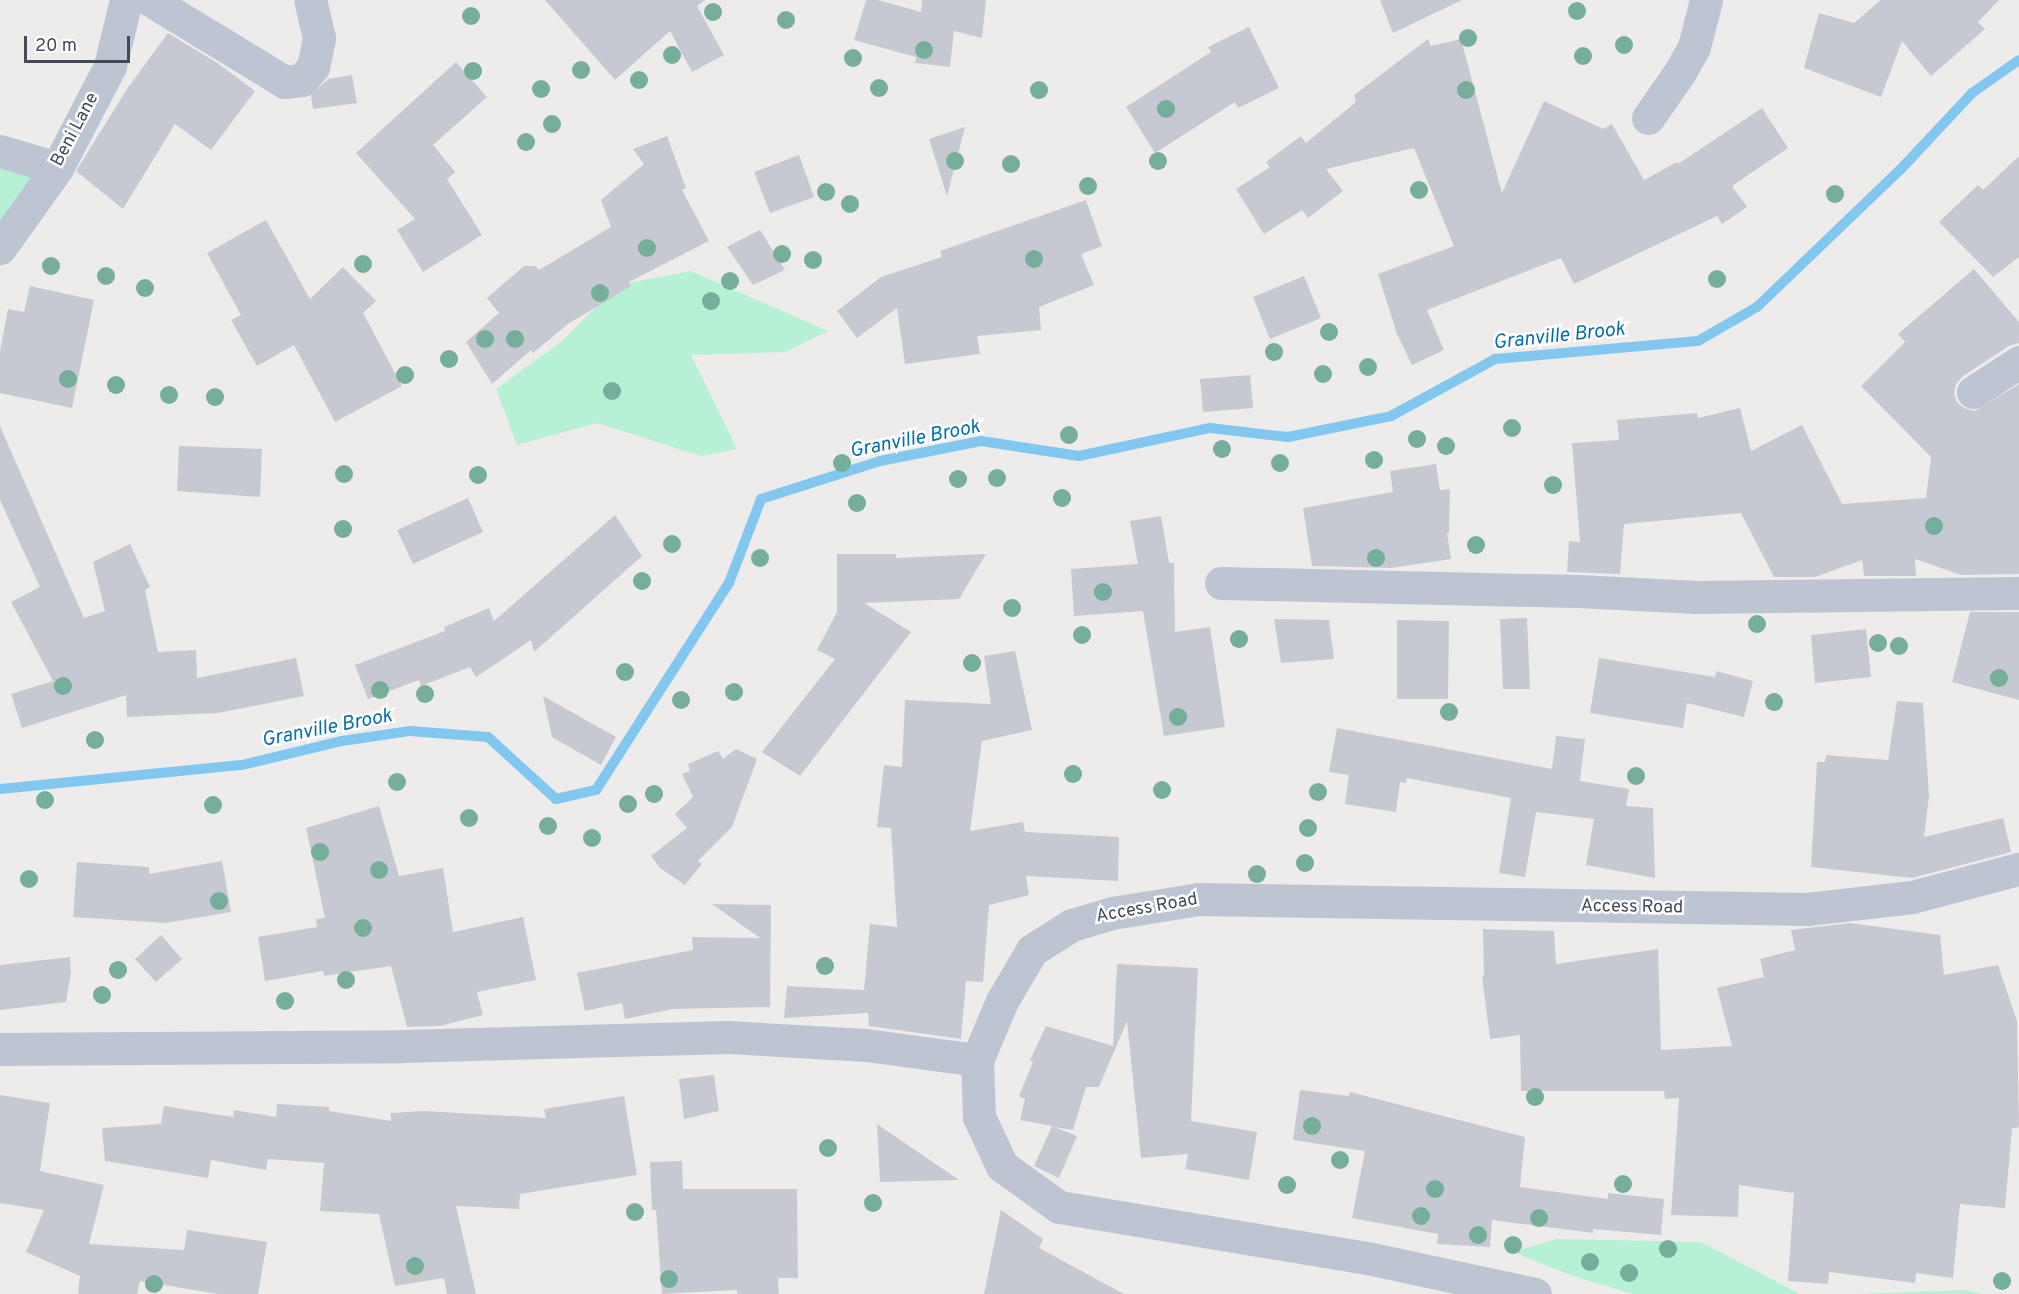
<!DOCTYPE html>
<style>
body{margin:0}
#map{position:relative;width:2019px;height:1294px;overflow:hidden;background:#eeebeb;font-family:Overpass,sans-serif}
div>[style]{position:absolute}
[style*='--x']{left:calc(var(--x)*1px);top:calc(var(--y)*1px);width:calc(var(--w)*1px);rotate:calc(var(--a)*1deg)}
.green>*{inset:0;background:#b6f0d5}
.stream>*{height:10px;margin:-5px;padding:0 5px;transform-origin:5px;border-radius:5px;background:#81c7ef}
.building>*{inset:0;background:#c7c9d2}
.minor>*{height:33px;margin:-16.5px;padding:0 16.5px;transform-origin:16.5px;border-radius:16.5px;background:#bdc5d2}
.trees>*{width:18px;height:18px;margin:-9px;border-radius:50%;background:#75ae9a}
span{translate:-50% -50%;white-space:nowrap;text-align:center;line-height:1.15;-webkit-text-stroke:5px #fff;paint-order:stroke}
.street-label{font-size:18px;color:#434b59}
.water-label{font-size:20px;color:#066fa9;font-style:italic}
.scale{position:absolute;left:24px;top:36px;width:106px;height:27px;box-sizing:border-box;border:3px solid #434b59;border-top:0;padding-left:8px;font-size:18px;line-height:21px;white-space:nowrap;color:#434b59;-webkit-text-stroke:4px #fff;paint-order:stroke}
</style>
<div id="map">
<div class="green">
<div style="clip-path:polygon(0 151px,57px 168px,0 248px)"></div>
<div style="clip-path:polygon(691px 271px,828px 331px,785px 352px,691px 355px,737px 449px,701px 456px,597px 423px,517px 445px,496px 389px,561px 342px,618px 285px)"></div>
<div style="clip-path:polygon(1556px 1239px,1701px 1242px,1800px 1294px,1633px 1294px,1573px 1276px,1513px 1252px)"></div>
<div style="clip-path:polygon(1964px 1290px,1982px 1294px,1857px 1294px)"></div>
</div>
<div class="stream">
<div style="--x:0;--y:789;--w:243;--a:-5.7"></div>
<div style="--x:242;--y:765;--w:103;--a:-13.5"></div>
<div style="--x:342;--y:741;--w:69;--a:-8.4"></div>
<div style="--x:410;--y:731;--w:78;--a:4.4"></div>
<div style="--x:488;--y:737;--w:92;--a:42.4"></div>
<div style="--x:556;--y:799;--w:41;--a:-12.7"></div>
<div style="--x:596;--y:790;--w:246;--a:-57.3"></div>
<div style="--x:729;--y:583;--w:90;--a:-69.1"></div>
<div style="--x:761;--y:499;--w:125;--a:-17.7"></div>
<div style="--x:880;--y:461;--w:103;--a:-11.2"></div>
<div style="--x:981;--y:441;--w:99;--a:8.7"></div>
<div style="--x:1079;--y:456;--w:134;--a:-12.1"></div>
<div style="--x:1210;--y:428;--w:79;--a:6.6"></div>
<div style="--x:1288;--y:437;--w:105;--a:-11.5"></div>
<div style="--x:1391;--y:416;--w:119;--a:-28.7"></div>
<div style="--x:1495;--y:359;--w:204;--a:-5.1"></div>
<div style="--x:1698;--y:341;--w:68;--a:-30"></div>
<div style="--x:1757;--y:307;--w:198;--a:-43.8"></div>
<div style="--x:1900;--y:170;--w:105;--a:-46.9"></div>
<div style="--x:1972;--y:93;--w:57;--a:-35.1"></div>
</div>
<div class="building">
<div style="clip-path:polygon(545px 0,705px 0,697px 6px,724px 55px,692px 72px,670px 31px,615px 80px)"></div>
<div style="clip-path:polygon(866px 0,878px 0,921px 12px,922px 0,986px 0,982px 38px,954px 31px,950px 67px,915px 63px,916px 57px,854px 40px)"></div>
<div style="clip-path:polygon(1380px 0,1462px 0,1393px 33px)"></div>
<div style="clip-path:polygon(1881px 0,1999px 0,1978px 22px,1985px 29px,1931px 76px,1902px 41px,1881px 97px,1804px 68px,1819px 13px,1854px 23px)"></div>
<div style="clip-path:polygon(1249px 27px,1279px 88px,1238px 108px,1235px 102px,1155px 153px,1126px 107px,1211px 52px,1208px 47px)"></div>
<div style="clip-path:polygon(168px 33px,216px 62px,255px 91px,211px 150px,175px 124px,123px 209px,76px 171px,127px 89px)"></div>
<div style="clip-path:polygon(1428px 39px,1431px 46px,1461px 39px,1502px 193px,1544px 101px,1603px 129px,1612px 124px,1644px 180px,1677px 162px,1678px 164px,1762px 108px,1788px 148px,1732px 186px,1747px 207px,1722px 224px,1717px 216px,1574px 284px,1561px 258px,1427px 310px,1444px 350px,1412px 365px,1397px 334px,1378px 274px,1454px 246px,1414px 148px,1326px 169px,1343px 191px,1308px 218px,1302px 210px,1264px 234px,1236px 189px,1270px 167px,1266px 162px,1301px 136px,1306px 143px,1356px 102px,1354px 95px)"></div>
<div style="clip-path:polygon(456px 62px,487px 97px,433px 145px,455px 172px,447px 179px,482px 235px,423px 272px,397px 230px,415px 219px,356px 153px)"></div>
<div style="clip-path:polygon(352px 75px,357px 103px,313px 109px,311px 95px,328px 79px)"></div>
<div style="clip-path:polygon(965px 127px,947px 196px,929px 139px)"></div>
<div style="clip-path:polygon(667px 136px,686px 188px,682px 190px,709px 241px,629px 282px,631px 286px,568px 324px,533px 353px,531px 350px,492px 384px,466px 342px,499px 313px,487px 298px,524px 266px,535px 266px,539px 270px,611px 227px,601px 200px,644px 164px,633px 149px)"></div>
<div style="clip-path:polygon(799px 155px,814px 197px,770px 213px,754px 172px)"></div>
<div style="clip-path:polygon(2019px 156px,2019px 257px,1993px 277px,1939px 222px,1978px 185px,1983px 190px)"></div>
<div style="clip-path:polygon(1086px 200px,1102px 246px,1081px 254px,1094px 285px,1039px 307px,1041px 330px,977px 336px,980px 354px,905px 364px,897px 308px,857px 338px,837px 311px,881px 277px,942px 257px,940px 251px)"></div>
<div style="clip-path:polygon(266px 220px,310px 299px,343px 267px,376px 301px,363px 313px,402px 386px,335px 422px,294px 345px,257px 366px,231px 320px,241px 315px,207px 253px)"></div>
<div style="clip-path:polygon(760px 230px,785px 270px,753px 285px,727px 247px)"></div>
<div style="clip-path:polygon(1974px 269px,2019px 322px,2019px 343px,2009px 346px,1963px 376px,1956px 384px,1954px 394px,1957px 402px,1964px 408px,1975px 411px,2019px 384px,2019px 574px,1961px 575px,1915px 559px,1916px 576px,1864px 576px,1862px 560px,1815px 577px,1774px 577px,1741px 513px,1624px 524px,1620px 574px,1567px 572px,1569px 541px,1580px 542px,1572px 443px,1619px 440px,1617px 420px,1697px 413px,1698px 418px,1740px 408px,1751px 451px,1802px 425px,1842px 504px,1926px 498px,1931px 457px,1861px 386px,1905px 342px,1898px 334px)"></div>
<div style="clip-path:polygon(1304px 276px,1321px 318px,1270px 339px,1253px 297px)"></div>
<div style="clip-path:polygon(30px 286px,94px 300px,72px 408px,0 393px,0 351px,8px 309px,24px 312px)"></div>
<div style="clip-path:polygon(1250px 375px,1253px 408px,1203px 412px,1200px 379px)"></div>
<div style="clip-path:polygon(0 426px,84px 618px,105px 611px,93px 562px,130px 544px,150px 587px,145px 590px,158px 652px,196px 650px,197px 678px,296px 658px,304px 696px,218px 713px,127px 717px,126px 695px,22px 728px,11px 694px,53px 681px,11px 602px,40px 587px,0 500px)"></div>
<div style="clip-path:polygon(179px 446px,262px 449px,260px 497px,177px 491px)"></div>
<div style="clip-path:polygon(1436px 464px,1440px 490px,1450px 489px,1449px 533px,1447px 533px,1451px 559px,1391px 568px,1312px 566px,1303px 508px,1393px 492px,1390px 471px)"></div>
<div style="clip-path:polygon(468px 498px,483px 532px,413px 564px,397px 530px)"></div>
<div style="clip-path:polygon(615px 515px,642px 556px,534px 652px,531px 640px,476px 677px,470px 667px,421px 686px,419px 680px,368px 699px,355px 665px,445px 631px,444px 627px,489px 608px,494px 621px)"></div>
<div style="clip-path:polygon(1161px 516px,1169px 563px,1174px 563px,1175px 632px,1210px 627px,1225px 727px,1164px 736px,1143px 611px,1074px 616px,1071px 569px,1138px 564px,1130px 521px)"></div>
<div style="clip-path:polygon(837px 554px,896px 554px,896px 558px,986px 554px,959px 599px,864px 603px,911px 632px,800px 776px,762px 752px,835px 659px,817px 650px,837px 612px)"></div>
<div style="clip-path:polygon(1970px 612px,2019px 612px,2019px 700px,1952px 682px)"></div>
<div style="clip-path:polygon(1527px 618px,1530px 689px,1503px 689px,1500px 619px)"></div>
<div style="clip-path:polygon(1274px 619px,1329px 620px,1334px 659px,1281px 663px)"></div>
<div style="clip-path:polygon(1397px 620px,1449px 621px,1448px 699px,1397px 699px)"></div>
<div style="clip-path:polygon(1866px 629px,1871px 677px,1815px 683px,1811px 635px)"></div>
<div style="clip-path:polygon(1015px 651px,1032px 730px,982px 741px,970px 831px,1023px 822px,1025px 832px,1119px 837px,1118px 881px,1026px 876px,1029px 895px,989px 905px,983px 982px,966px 981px,961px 1039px,869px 1026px,868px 1013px,784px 1018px,787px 986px,864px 990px,870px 924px,897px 927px,891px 828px,877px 827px,884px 765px,902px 767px,905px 700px,991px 704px,984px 656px)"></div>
<div style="clip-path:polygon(1599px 658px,1715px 677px,1716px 671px,1753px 681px,1744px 717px,1687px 703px,1683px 728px,1590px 713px)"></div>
<div style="clip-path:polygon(543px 696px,616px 737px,601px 765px,552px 737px)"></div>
<div style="clip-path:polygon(1897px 701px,1923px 703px,1929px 796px,1924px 837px,2003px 818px,2011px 852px,1912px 878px,1811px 867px,1817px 762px,1825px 762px,1826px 755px,1888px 760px)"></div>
<div style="clip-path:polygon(1337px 728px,1552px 769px,1556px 736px,1585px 739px,1580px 781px,1629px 789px,1626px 806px,1653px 808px,1655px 878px,1586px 865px,1594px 819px,1536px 812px,1525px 877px,1499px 873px,1511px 798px,1407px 778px,1406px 783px,1400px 782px,1396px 812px,1345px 804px,1349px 775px,1329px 772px)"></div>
<div style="clip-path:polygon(736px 749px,757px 759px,732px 827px,698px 861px,702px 864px,685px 885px,660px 868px,651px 856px,687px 828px,675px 814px,693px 797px,682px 774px,690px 771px,688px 764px,718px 751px,723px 759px)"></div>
<div style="clip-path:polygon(379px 806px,399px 876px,443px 868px,453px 932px,523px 917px,536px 980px,477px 992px,483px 1015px,440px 1026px,407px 1027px,391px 966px,324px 976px,323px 971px,265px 981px,258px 937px,317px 927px,316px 919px,325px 918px,306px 828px)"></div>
<div style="clip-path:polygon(222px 861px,231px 912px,166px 923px,73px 917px,77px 862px,149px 867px,149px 874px)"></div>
<div style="clip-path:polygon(712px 904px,771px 905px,770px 1007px,673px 1009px,625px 1019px,622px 1003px,585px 1011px,577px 973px,693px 950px,692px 937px,760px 938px)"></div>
<div style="clip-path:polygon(1850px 923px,1940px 935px,1944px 975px,1998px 965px,2017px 1021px,2019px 1125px,2018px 1128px,2012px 1128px,2005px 1208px,1960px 1204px,1953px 1278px,1916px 1273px,1915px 1283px,1829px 1272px,1828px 1284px,1788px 1281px,1794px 1193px,1739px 1185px,1738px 1217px,1671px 1215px,1679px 1098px,1665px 1099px,1664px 1091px,1521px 1091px,1520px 1035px,1490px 1039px,1482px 976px,1484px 976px,1483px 929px,1554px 931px,1556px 964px,1658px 949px,1661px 1050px,1732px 1046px,1717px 988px,1764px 977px,1760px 959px,1795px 950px,1791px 930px)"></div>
<div style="clip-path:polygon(161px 935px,182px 959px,156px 982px,135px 959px)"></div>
<div style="clip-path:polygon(70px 957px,71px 972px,66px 1002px,0 1010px,0 965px)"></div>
<div style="clip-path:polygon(1117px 964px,1198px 968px,1191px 1121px,1257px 1132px,1249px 1180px,1185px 1169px,1188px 1154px,1141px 1158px,1127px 1021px,1099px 1087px,1086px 1087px,1073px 1130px,1054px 1127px,1077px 1136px,1059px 1178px,1034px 1166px,1052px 1126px,1020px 1120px,1025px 1099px,1019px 1096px,1033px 1062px,1030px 1060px,1046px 1026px,1113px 1046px)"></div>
<div style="clip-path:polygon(714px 1075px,719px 1111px,684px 1119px,679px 1079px)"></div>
<div style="clip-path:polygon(1300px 1090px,1349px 1096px,1350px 1092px,1525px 1137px,1520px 1187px,1608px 1199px,1608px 1193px,1664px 1199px,1661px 1235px,1593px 1229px,1593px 1233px,1492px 1220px,1490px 1247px,1437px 1244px,1438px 1234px,1352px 1218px,1365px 1151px,1293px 1140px)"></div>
<div style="clip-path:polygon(0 1095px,50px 1103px,40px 1171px,104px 1185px,89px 1244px,184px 1250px,187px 1230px,267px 1242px,258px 1294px,218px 1294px,140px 1281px,137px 1294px,78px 1294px,80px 1276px,26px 1252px,44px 1210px,0 1203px)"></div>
<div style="clip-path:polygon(624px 1096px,637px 1175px,520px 1194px,519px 1209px,456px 1206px,476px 1294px,447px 1294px,444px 1278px,395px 1286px,379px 1214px,320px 1211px,324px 1163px,268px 1159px,266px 1170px,211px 1160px,208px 1178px,105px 1161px,102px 1128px,161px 1124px,164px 1106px,233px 1117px,234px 1110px,276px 1117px,277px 1104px,329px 1107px,329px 1111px,391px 1121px,391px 1113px,424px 1111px,546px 1118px,544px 1109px)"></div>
<div style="clip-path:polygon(877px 1124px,959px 1180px,880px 1182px)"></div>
<div style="clip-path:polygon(682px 1161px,683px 1189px,797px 1189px,798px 1278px,778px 1278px,779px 1294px,737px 1294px,737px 1290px,662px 1294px,656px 1210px,652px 1210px,650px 1162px)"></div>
<div style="clip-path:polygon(1001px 1210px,1043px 1239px,1039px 1248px,1124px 1294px,984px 1294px)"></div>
</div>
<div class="minor">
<div style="--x:150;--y:0;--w:158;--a:31.3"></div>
<div style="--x:285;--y:82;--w:17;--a:-7"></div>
<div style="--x:302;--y:80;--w:17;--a:-50"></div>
<div style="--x:313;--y:67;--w:30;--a:-78"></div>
<div style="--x:319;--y:38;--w:39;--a:-103"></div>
<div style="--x:1648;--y:118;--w:56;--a:-55.2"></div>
<div style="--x:1680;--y:72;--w:29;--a:-61"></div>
<div style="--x:1694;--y:47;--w:49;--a:-75.7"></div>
<div style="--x:0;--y:151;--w:59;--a:16.6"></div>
<div style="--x:0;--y:248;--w:98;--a:-54.5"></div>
<div style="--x:57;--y:168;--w:115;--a:-62.5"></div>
<div style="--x:110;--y:66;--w:68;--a:-76.4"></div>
<div style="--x:1973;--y:392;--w:55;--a:-33.1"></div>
<div style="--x:1221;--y:583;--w:357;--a:1.3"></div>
<div style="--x:1578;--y:591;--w:118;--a:2.9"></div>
<div style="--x:1696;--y:597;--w:323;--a:-0.7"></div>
<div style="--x:0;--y:1049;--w:403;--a:-0.4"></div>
<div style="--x:403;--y:1046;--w:325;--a:-1.6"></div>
<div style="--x:728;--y:1037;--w:138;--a:3.3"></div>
<div style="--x:866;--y:1045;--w:112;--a:7.7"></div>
<div style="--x:1535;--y:1294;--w:172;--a:-167.9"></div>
<div style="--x:1367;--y:1258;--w:312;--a:-170.6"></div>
<div style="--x:1059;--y:1207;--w:70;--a:-144.3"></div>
<div style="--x:1002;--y:1166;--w:54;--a:-115.1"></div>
<div style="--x:979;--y:1117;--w:57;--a:-92"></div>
<div style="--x:977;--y:1060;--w:64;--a:-67"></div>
<div style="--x:1002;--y:1001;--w:59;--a:-59.5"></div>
<div style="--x:1032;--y:950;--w:47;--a:-32"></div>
<div style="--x:1072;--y:925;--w:42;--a:-16.7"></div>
<div style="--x:1112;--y:913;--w:88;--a:-9.1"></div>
<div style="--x:1199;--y:899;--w:608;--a:0.94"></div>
<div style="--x:1807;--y:909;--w:106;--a:-6.5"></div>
<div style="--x:1912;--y:897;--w:111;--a:-14.7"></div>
</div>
<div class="trees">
<div style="left:1577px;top:11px"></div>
<div style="left:713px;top:12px"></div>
<div style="left:471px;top:16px"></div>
<div style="left:786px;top:20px"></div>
<div style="left:1468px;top:38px"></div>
<div style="left:1624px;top:45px"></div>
<div style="left:924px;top:50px"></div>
<div style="left:672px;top:55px"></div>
<div style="left:1583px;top:56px"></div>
<div style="left:853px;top:58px"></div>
<div style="left:581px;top:70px"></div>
<div style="left:473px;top:71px"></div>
<div style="left:639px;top:80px"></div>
<div style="left:879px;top:88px"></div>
<div style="left:541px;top:89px"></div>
<div style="left:1039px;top:90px"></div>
<div style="left:1466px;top:90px"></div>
<div style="left:1166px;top:109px"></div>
<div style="left:552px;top:124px"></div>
<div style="left:526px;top:142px"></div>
<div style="left:955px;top:161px"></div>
<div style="left:1158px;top:161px"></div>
<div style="left:1011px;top:164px"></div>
<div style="left:1088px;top:186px"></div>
<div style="left:1419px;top:190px"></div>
<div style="left:826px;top:192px"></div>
<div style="left:1835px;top:194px"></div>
<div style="left:850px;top:204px"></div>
<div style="left:647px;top:248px"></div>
<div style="left:782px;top:254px"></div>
<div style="left:1034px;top:259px"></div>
<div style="left:813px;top:260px"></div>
<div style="left:363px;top:264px"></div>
<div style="left:51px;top:266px"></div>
<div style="left:106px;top:276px"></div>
<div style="left:1717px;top:279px"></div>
<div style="left:730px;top:281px"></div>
<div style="left:145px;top:288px"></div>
<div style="left:600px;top:293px"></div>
<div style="left:711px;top:301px"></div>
<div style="left:1329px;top:332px"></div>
<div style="left:485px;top:339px"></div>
<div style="left:515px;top:339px"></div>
<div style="left:1274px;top:352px"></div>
<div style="left:449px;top:359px"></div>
<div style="left:1368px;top:367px"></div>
<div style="left:1323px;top:374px"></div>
<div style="left:405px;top:375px"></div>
<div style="left:68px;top:379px"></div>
<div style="left:116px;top:385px"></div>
<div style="left:612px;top:391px"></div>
<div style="left:169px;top:395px"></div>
<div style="left:215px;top:397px"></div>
<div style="left:1512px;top:428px"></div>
<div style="left:1069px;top:435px"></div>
<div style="left:1417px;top:439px"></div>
<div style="left:1446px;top:446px"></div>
<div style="left:1222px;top:449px"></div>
<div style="left:1374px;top:460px"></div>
<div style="left:842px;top:463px"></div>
<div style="left:1280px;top:463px"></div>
<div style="left:344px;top:474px"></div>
<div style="left:478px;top:475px"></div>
<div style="left:997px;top:478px"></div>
<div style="left:958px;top:479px"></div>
<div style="left:1553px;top:485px"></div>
<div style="left:1062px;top:498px"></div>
<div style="left:857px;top:503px"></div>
<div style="left:1934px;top:526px"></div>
<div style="left:343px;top:529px"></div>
<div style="left:672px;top:544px"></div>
<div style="left:1476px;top:545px"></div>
<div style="left:760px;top:558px"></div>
<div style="left:1376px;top:558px"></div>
<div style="left:642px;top:581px"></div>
<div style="left:1103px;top:592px"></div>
<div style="left:1012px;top:608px"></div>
<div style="left:1757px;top:624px"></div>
<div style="left:1082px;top:635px"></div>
<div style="left:1239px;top:639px"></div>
<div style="left:1878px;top:643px"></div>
<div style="left:1899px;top:646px"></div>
<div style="left:972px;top:663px"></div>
<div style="left:625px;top:672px"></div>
<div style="left:1999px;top:678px"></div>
<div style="left:63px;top:686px"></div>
<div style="left:380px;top:690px"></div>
<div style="left:734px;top:692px"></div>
<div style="left:425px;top:694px"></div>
<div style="left:681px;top:700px"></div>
<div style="left:1774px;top:702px"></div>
<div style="left:1449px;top:712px"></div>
<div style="left:1178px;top:717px"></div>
<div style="left:95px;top:740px"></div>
<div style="left:1073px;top:774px"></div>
<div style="left:1636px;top:776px"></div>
<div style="left:397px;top:782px"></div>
<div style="left:1162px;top:790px"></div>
<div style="left:1318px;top:792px"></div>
<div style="left:654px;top:794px"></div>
<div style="left:45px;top:800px"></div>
<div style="left:628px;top:804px"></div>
<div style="left:213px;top:805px"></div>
<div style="left:469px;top:818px"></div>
<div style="left:548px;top:826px"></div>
<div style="left:1308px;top:828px"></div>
<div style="left:592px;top:838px"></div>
<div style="left:320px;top:852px"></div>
<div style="left:1305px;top:863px"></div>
<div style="left:379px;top:870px"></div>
<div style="left:1257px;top:874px"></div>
<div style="left:29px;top:879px"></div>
<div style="left:219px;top:901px"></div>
<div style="left:363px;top:928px"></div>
<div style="left:825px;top:966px"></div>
<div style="left:118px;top:970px"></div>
<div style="left:346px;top:980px"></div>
<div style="left:102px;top:995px"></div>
<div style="left:285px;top:1001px"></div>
<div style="left:1535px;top:1097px"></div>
<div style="left:1312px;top:1126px"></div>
<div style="left:828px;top:1148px"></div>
<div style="left:1340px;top:1160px"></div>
<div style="left:1623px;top:1184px"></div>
<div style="left:1287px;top:1185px"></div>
<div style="left:1435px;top:1189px"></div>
<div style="left:873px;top:1203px"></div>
<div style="left:635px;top:1212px"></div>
<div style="left:1421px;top:1216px"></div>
<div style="left:1539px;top:1218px"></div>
<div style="left:1478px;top:1235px"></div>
<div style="left:1513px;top:1245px"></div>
<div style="left:1668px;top:1249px"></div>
<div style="left:1590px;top:1262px"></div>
<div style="left:415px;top:1266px"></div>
<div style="left:1629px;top:1273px"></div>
<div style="left:669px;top:1279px"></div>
<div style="left:2002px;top:1281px"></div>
<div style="left:154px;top:1284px"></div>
</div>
<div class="street-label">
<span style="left:76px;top:130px;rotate:-62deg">Beni Lane</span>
<span style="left:1632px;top:908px;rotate:1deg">Access Road</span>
<span style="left:1147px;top:909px;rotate:-10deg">Access Road</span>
</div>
<div class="water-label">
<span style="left:1559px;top:337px;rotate:-6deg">Granville Brook</span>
<span style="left:915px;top:440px;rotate:-11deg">Granville Brook</span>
<span style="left:327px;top:729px;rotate:-11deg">Granville Brook</span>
</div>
<div class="scale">20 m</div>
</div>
